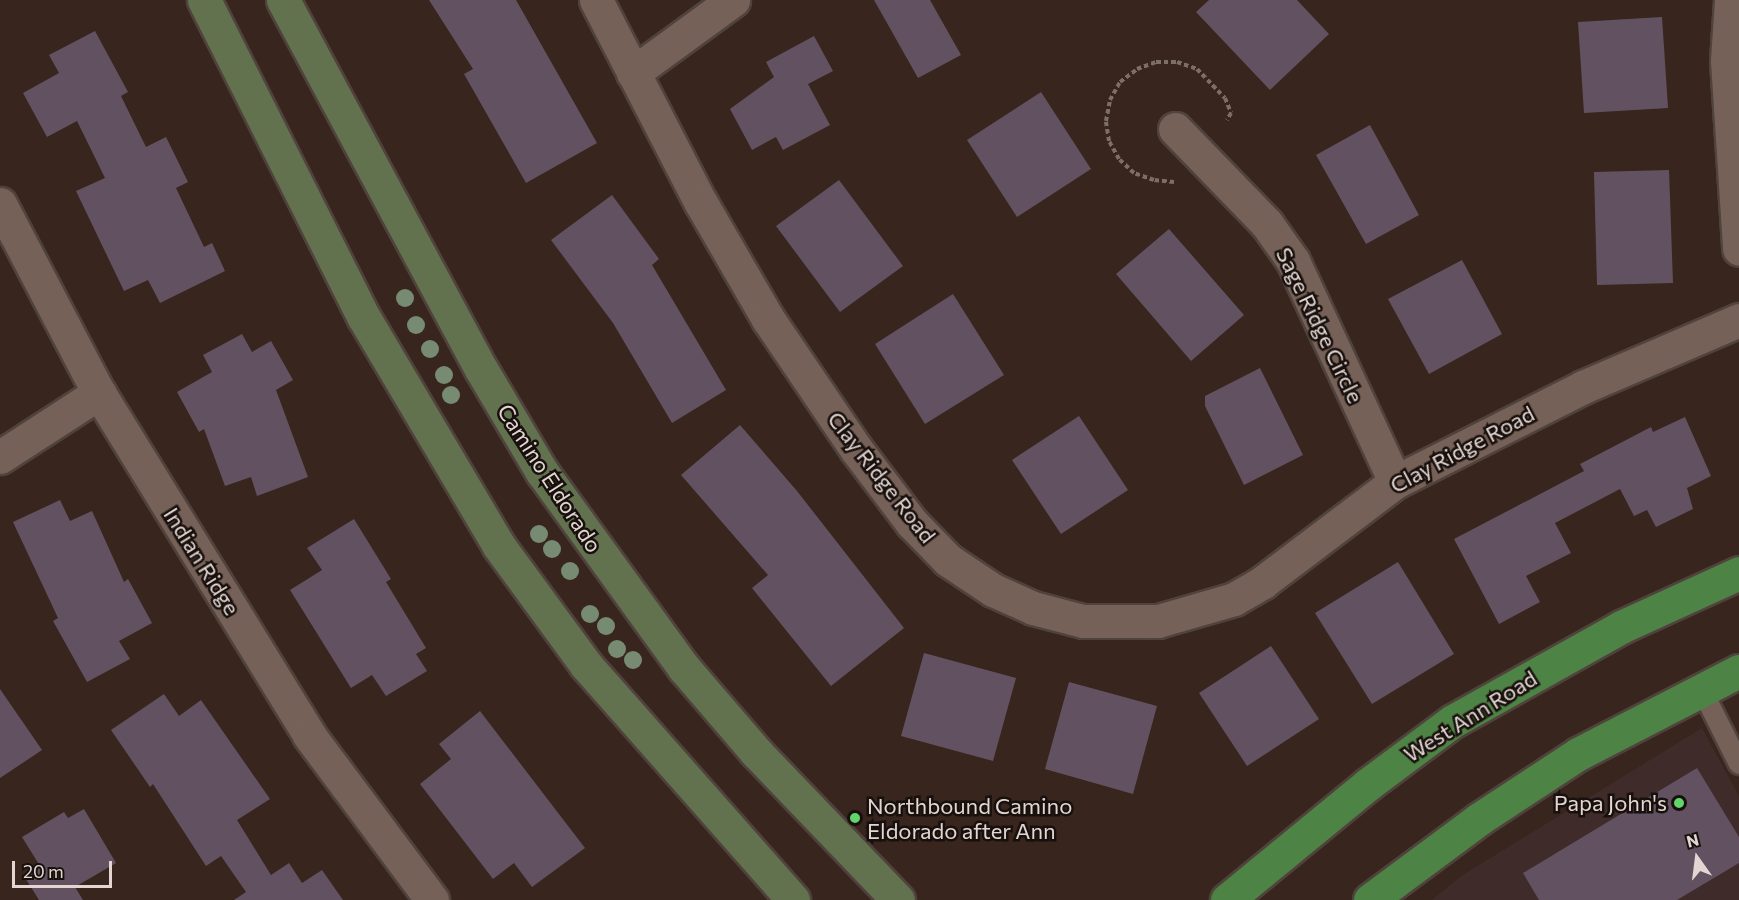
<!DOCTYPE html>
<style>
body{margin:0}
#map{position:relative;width:1739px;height:900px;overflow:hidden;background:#37251e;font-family:Commissioner,sans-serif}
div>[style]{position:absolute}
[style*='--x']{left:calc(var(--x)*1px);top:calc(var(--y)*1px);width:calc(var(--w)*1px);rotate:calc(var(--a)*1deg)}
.commercial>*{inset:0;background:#3f2b2a}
.building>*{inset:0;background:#625261}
.path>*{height:4px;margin-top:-2px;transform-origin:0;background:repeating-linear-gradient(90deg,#7d6e68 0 4.5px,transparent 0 7.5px)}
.roads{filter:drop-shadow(2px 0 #50423c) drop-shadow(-2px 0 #50423c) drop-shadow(0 2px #50423c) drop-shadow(0 -2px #50423c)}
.service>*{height:20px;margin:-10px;padding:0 10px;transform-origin:10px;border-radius:10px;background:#766158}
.minor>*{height:33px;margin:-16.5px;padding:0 16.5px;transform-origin:16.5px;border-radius:16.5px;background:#766158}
.secondary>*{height:33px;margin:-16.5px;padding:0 16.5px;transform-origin:16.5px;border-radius:16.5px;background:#62724e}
.primary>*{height:33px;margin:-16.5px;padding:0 16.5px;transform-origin:16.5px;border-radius:16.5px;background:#4d8344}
.trees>*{width:18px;height:18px;margin:-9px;border-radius:50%;background:#778a72}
.dots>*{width:16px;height:16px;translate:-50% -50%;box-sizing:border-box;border:3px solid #18100d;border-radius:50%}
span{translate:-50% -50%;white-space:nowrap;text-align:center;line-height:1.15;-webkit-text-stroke:5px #18100d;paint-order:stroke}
.street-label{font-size:22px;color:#e3d6d2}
.poi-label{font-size:22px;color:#e3d6d2}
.right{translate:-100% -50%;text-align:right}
.left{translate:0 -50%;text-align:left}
.north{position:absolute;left:1667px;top:828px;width:60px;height:60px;-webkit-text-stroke:4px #18100d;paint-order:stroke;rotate:346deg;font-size:16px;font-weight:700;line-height:24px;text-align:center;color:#e3d6d2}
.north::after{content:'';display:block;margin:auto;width:21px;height:27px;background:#e3d6d2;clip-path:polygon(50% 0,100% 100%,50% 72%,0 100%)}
.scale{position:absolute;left:12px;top:861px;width:100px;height:27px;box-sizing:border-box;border:3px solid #e3d6d2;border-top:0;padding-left:8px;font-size:18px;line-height:21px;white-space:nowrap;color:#e3d6d2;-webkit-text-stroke:4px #18100d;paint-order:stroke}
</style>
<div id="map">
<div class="commercial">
<div style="clip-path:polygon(1702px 728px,1739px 796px,1739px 900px,1432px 900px,1461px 876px)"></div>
</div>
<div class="building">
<div style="clip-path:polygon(429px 0,516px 0,597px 143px,526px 183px,464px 74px,473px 69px)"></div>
<div style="clip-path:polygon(874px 0,930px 0,961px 55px,918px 78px)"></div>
<div style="clip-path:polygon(1209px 0,1297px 0,1329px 34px,1270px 90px,1196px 12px)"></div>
<div style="clip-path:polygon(1662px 17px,1668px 108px,1584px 113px,1578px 22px)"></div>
<div style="clip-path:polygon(95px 31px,128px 92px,121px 96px,146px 147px,166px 137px,188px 182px,176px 188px,204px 247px,212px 243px,225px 271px,160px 303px,148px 280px,124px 291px,76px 191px,105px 178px,77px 121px,47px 137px,23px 93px,59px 73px,49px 55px)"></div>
<div style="clip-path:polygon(814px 36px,833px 71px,808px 84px,830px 125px,783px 150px,776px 137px,752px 150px,730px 109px,774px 77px,766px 62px)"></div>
<div style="clip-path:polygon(1041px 92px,1091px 169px,1017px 217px,967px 140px)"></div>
<div style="clip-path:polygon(1370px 125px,1419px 215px,1366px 244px,1316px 155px)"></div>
<div style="clip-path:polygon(1669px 170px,1673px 283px,1597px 285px,1594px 172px)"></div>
<div style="clip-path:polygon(839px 180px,903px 266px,840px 312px,776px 226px)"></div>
<div style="clip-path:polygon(612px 195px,659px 259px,652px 265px,726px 390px,672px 423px,613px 323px,551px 240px)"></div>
<div style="clip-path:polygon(1169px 229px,1244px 315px,1191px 361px,1116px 274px)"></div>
<div style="clip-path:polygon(1462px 260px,1502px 334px,1429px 374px,1388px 299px)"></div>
<div style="clip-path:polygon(953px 294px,1004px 375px,925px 424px,875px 344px)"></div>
<div style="clip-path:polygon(242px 334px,252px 352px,271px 341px,293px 380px,276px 390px,308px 477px,257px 496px,251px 477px,225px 486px,204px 429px,199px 432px,177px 392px,212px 372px,203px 355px)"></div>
<div style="clip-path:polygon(1260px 368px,1303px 455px,1244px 485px,1205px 406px,1205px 396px)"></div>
<div style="clip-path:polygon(1079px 416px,1128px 490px,1061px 534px,1012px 460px)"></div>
<div style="clip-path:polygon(1685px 417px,1711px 476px,1687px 488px,1693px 509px,1656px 527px,1647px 510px,1634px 516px,1620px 489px,1555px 523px,1571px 553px,1526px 576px,1540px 602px,1499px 624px,1454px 539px,1584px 471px,1580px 464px,1651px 427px,1653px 432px)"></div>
<div style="clip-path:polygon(740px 425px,797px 491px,904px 628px,831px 686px,752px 588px,768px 575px,681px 475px)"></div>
<div style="clip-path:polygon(60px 500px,70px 521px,92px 511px,124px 582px,128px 579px,152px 623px,119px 641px,130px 659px,87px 682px,53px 621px,58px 618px,13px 522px)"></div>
<div style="clip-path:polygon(354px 519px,391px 579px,386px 582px,426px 648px,416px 654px,427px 671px,386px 696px,372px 675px,351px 688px,290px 590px,322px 570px,307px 548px)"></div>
<div style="clip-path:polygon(1398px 562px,1454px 654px,1372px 704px,1315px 613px)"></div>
<div style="clip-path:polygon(1271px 646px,1319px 719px,1247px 766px,1199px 693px)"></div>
<div style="clip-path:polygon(924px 653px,1016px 678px,993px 761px,901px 736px)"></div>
<div style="clip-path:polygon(1069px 682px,1157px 706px,1133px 794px,1045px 769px)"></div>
<div style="clip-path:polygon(0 689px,42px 750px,0 778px)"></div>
<div style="clip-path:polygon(164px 694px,179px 716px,201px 700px,270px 799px,237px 820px,271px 875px,289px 863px,302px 883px,322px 870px,343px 900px,234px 900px,246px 892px,221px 856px,206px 866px,153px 784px,150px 787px,111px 730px)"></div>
<div style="clip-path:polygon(480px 711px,585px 848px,532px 887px,514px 863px,493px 879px,420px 784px,451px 759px,439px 744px)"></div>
<div style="clip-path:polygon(1697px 768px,1739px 837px,1739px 863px,1677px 900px,1539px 900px,1523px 873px)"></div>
<div style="clip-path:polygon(84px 809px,116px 863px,75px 887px,83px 900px,39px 900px,24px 876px,40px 866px,22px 837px,64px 812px,68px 818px)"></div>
</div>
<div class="path">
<div style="--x:1174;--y:182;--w:20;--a:-174"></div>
<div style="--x:1154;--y:180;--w:21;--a:-161"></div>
<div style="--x:1134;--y:173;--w:21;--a:-137"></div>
<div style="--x:1119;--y:159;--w:21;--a:-119"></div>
<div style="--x:1109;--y:141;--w:20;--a:-99"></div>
<div style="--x:1106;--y:121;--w:21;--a:-79"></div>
<div style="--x:1110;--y:100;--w:21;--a:-61"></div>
<div style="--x:1120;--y:82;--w:21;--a:-37"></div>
<div style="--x:1137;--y:69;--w:20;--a:-20"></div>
<div style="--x:1156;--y:62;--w:21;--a:0"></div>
<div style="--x:1177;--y:62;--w:21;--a:19"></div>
<div style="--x:1197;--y:69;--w:40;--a:46"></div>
<div style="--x:1225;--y:98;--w:16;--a:68"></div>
<div style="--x:1231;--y:113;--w:8;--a:120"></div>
</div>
<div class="roads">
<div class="service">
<div style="--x:1701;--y:688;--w:85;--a:63.4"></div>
</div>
<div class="minor">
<div style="--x:596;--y:0;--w:229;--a:62.7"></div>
<div style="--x:701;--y:203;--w:134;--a:60"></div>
<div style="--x:768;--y:319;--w:157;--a:55.9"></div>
<div style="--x:856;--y:449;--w:93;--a:52.9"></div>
<div style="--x:912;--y:523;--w:52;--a:45.8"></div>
<div style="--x:948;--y:560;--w:54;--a:33.7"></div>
<div style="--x:993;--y:590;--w:44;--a:24.2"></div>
<div style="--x:1033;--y:608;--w:52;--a:14.6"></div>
<div style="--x:1083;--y:621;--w:75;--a:0"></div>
<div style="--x:1158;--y:621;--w:79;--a:-16.1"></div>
<div style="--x:1234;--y:599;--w:34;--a:-30"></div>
<div style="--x:1263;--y:582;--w:166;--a:-37.1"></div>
<div style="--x:1395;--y:482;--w:211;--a:-26.8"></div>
<div style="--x:1583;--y:387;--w:170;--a:-23.2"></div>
<div style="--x:1731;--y:0;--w:61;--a:93.8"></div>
<div style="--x:1727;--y:61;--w:188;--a:86.3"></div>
<div style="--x:633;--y:73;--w:124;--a:-36.1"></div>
<div style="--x:1175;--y:129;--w:132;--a:45.9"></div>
<div style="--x:1267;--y:224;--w:45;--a:54.9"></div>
<div style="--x:1293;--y:261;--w:243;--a:65.2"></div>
<div style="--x:0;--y:204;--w:213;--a:62.4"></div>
<div style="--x:99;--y:393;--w:401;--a:58.4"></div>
<div style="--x:309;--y:735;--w:206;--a:53.3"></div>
<div style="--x:0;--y:457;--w:118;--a:-32.9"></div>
</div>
<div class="secondary">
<div style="--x:204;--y:0;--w:354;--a:63.3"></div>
<div style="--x:363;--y:316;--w:267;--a:59.4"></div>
<div style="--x:499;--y:546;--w:147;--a:53.8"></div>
<div style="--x:586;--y:665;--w:313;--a:48.6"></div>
<div style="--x:283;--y:0;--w:419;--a:61.8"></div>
<div style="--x:481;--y:369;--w:120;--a:59.4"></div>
<div style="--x:542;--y:472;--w:242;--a:54.1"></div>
<div style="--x:684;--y:668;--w:111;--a:49.4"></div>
<div style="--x:756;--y:752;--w:205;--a:46.2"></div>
</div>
<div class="primary">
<div style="--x:1227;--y:900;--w:181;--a:-39.4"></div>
<div style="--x:1367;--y:785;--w:107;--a:-36.7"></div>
<div style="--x:1453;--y:721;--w:193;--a:-29.2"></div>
<div style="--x:1621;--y:627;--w:130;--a:-24.6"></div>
<div style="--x:1370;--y:900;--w:136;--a:-36.6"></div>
<div style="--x:1479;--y:819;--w:118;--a:-33.3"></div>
<div style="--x:1578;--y:754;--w:181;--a:-27.3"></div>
</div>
</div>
<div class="trees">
<div style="left:405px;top:298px"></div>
<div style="left:416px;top:325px"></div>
<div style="left:430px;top:349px"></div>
<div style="left:444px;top:375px"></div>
<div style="left:451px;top:395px"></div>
<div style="left:539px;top:534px"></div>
<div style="left:552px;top:549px"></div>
<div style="left:570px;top:571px"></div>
<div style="left:590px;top:614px"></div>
<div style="left:606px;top:626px"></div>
<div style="left:617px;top:649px"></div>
<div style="left:633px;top:660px"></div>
</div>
<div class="dots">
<div style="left:1679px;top:803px;background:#62d469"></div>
<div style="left:855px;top:818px;background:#62d469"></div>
</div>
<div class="street-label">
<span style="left:1320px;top:325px;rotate:64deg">Sage Ridge Circle</span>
<span style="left:1462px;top:449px;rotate:-28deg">Clay Ridge Road</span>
<span style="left:882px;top:477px;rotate:52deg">Clay Ridge Road</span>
<span style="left:550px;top:478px;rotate:57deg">Camino Eldorado</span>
<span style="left:202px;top:561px;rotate:58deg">Indian Ridge</span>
<span style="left:1470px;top:716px;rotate:-32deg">West Ann Road</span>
</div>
<div class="poi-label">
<span class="right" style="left:1667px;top:803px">Papa John's</span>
<span class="left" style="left:867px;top:818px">Northbound Camino<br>Eldorado after Ann</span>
</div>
<div class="north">N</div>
<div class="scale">20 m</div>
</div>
